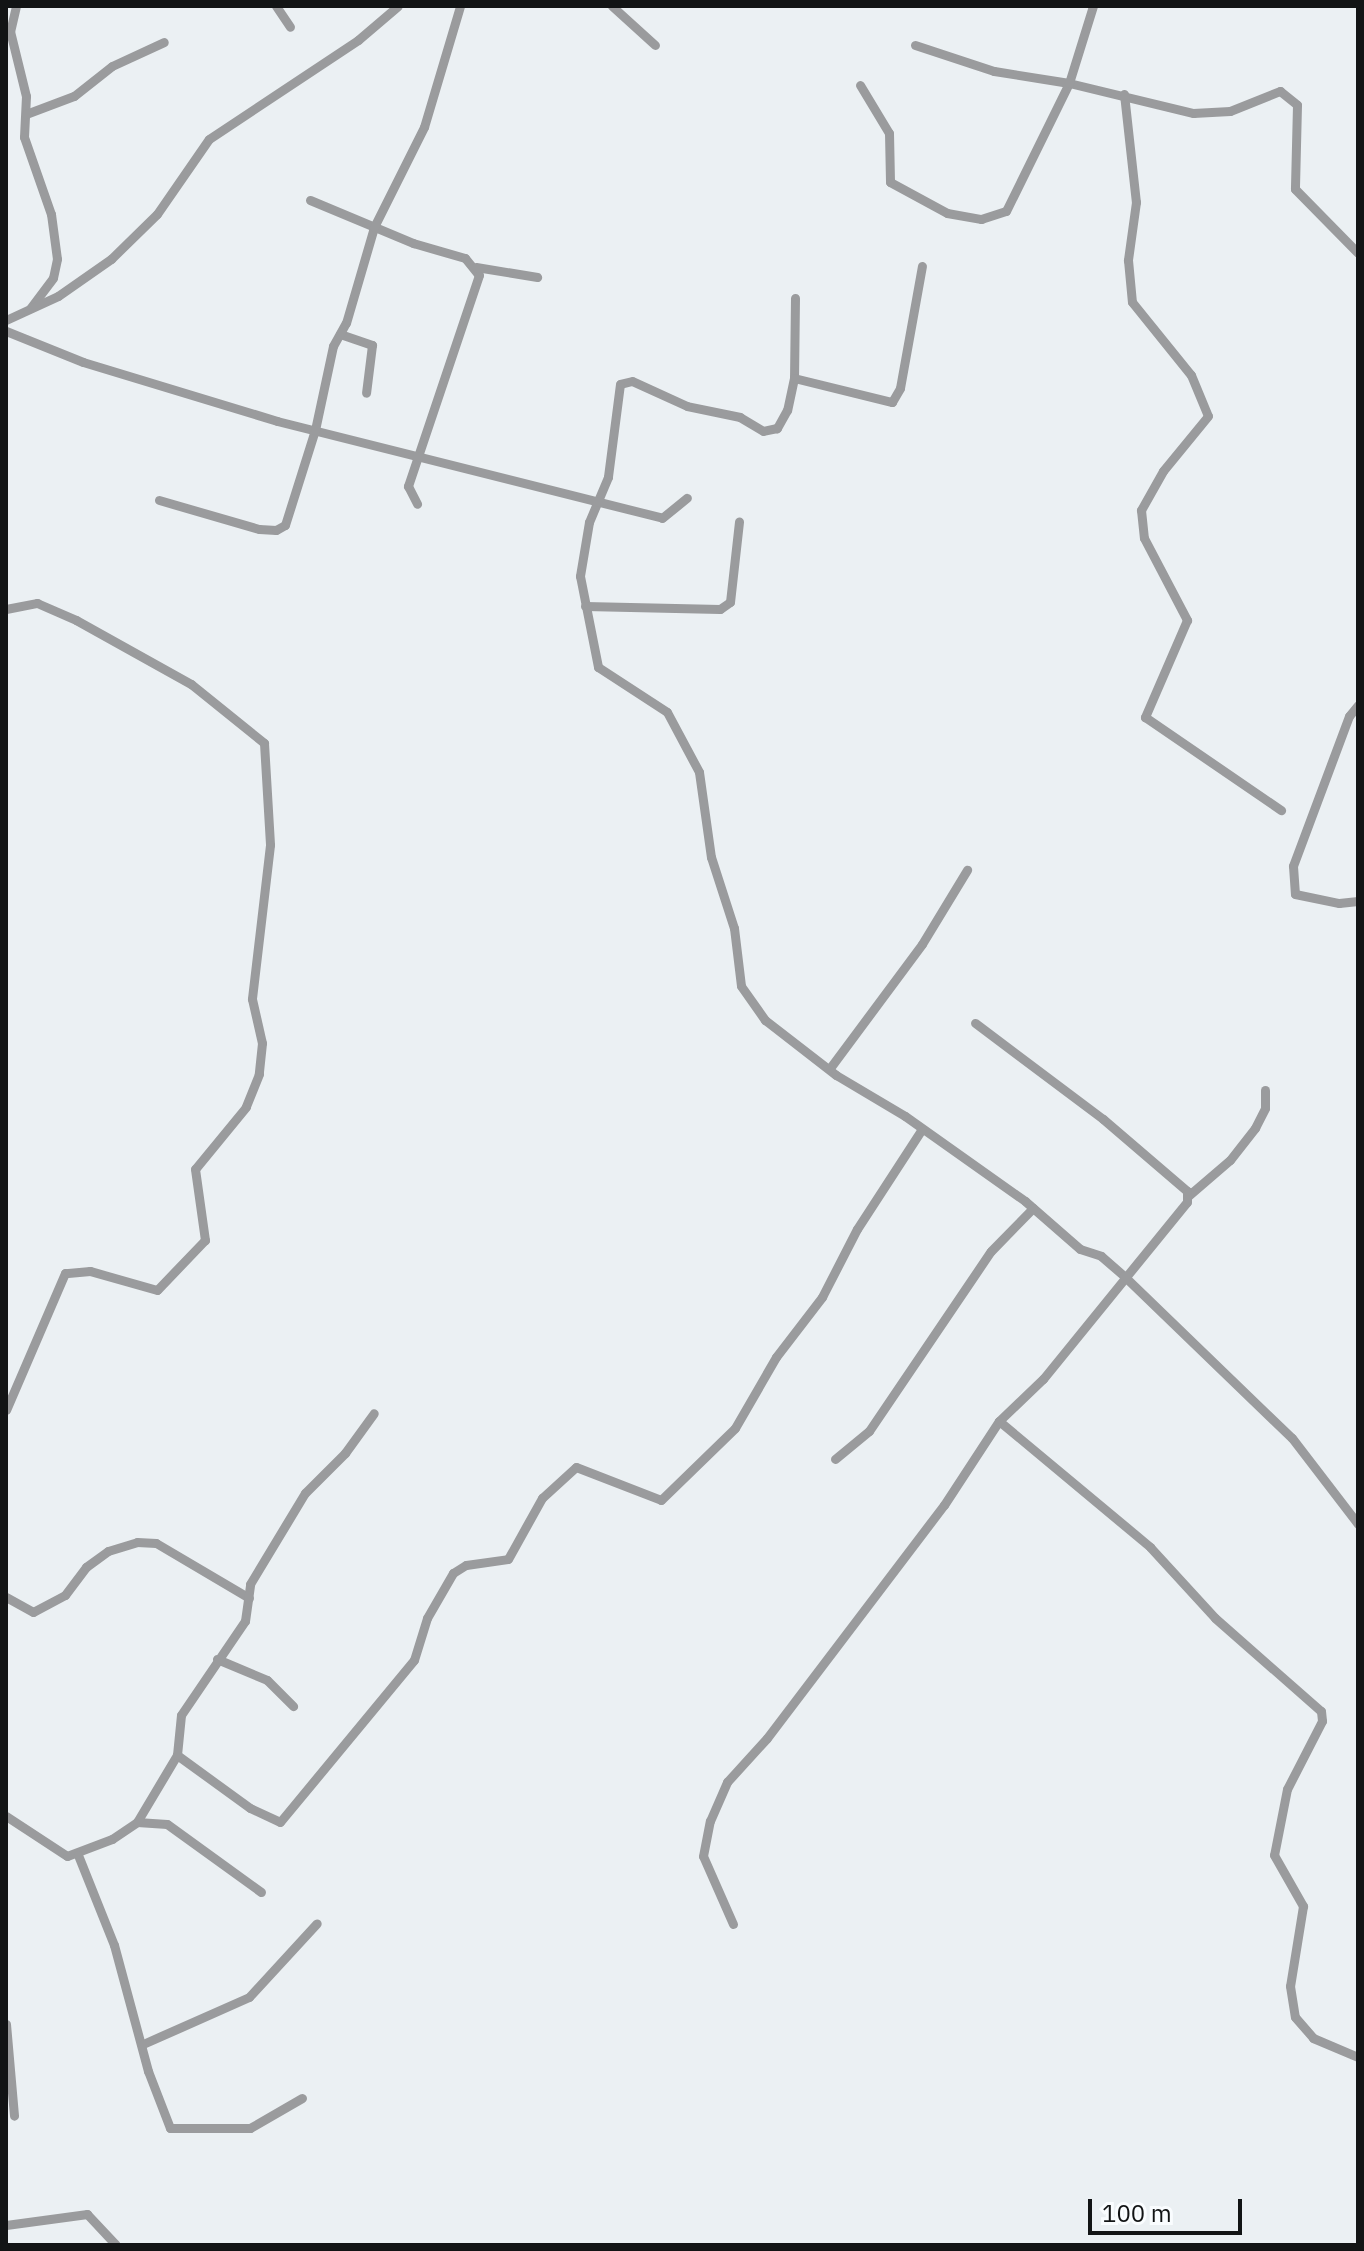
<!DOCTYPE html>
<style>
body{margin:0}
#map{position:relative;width:1364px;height:2251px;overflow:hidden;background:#ebf0f3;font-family:"IBM Plex Sans",sans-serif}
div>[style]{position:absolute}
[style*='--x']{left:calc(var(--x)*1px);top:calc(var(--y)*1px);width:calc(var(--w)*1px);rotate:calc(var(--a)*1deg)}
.minor>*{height:9px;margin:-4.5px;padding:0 4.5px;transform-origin:4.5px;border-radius:4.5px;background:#9a9b9d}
span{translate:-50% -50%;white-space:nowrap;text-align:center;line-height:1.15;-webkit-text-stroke:6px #fafdff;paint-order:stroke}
.frame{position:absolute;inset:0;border:8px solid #121415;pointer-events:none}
.scale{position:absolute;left:1088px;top:2199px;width:154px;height:36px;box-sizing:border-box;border:4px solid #121415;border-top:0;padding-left:10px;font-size:24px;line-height:28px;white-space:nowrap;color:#121415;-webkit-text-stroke:6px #fafdff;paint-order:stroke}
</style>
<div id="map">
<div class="minor">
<div style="--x:16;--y:6;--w:26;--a:103"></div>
<div style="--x:10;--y:31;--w:67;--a:76.2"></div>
<div style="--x:26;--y:96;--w:41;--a:92.8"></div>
<div style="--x:24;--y:137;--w:82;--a:70.7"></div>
<div style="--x:51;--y:214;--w:45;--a:82.4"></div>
<div style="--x:57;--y:259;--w:19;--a:102"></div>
<div style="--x:53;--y:278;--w:38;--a:127"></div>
<div style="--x:276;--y:6;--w:25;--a:56"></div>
<div style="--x:612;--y:6;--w:58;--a:42.2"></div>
<div style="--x:915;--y:45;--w:83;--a:18.2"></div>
<div style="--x:994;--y:71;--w:76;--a:9.1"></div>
<div style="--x:1069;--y:83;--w:128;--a:13.6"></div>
<div style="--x:1193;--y:113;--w:37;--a:-3"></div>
<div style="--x:1230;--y:111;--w:54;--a:-21.8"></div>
<div style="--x:1280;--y:91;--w:22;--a:39"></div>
<div style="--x:1297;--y:105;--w:84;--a:91.4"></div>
<div style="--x:1295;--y:189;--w:90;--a:45.5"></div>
<div style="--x:860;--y:85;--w:56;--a:58.9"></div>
<div style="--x:889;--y:133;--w:49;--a:88.8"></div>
<div style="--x:890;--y:182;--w:65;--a:28.5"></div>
<div style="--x:947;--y:213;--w:35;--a:10"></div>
<div style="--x:981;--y:219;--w:26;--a:-18"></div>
<div style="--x:1006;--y:211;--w:143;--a:-63.8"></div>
<div style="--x:1069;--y:83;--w:81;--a:-72.7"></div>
<div style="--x:1124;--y:94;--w:109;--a:83.7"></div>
<div style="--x:1136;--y:202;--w:59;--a:97.9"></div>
<div style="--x:1128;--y:260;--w:42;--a:84.6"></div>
<div style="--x:1132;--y:302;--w:94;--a:51.1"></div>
<div style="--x:1191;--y:375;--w:44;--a:67.5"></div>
<div style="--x:1208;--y:416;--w:71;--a:129.3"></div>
<div style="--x:1163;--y:471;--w:45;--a:119.4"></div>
<div style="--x:1141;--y:510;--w:28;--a:84"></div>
<div style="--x:1144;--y:538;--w:93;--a:62.3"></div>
<div style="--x:1187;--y:620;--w:106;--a:113.4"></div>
<div style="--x:1145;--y:717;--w:165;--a:34.4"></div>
<div style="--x:26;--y:114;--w:51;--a:-20.6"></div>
<div style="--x:74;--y:96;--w:48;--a:-38.3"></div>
<div style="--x:112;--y:66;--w:57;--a:-24.8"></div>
<div style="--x:310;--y:200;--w:112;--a:22.7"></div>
<div style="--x:413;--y:243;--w:54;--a:16.1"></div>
<div style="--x:465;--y:258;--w:22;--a:51"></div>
<div style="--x:479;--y:275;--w:223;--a:108.6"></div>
<div style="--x:408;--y:486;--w:20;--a:63"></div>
<div style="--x:476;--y:267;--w:62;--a:9.3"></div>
<div style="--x:795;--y:298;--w:80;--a:90.7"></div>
<div style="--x:794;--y:378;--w:33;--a:102"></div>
<div style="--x:787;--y:410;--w:21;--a:119"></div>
<div style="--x:777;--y:428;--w:14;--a:168"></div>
<div style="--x:763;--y:431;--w:27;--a:-149"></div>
<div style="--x:740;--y:417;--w:54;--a:-168.3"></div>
<div style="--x:687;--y:406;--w:60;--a:-155.6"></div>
<div style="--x:632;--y:381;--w:12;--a:166"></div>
<div style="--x:620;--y:384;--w:94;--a:97.4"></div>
<div style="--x:608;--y:477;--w:49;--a:112.9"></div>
<div style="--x:589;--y:522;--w:55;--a:99.5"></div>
<div style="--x:580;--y:576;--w:93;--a:78.8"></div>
<div style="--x:598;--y:667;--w:82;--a:33.1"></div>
<div style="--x:667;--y:712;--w:68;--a:61.9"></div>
<div style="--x:699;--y:772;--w:86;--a:82"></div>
<div style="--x:711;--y:857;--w:75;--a:72.1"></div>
<div style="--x:734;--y:928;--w:58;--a:83.1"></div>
<div style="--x:741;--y:986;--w:42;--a:54.8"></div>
<div style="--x:765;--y:1020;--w:90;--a:37.8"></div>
<div style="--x:836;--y:1075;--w:80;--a:30.7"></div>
<div style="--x:905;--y:1116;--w:147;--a:35.3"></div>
<div style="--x:1025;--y:1201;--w:73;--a:41.1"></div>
<div style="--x:1080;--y:1249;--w:22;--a:18"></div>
<div style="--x:1101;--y:1256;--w:30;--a:41"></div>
<div style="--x:1124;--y:1276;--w:233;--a:44"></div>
<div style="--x:1292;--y:1438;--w:108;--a:52.5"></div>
<div style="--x:6;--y:320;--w:57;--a:-24.8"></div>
<div style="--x:58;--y:296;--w:65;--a:-34.9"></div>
<div style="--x:111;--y:259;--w:64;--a:-44.4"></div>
<div style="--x:157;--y:214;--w:91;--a:-55.3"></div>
<div style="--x:209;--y:139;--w:179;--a:-33.6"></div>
<div style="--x:358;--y:40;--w:52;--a:-40.4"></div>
<div style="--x:6;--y:331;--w:83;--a:21.9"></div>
<div style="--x:83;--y:362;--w:203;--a:16.9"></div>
<div style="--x:277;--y:421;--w:397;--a:14.1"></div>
<div style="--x:662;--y:518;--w:32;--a:-39"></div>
<div style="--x:340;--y:334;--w:34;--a:19"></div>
<div style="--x:372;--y:345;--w:48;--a:97.1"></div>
<div style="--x:794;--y:378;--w:101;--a:13.8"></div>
<div style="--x:892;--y:402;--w:16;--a:-60"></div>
<div style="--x:900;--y:388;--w:124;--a:-79.8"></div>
<div style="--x:159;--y:500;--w:104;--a:16.2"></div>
<div style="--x:259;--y:529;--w:17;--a:3"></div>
<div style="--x:276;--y:530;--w:10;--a:-29"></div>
<div style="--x:285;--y:525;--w:100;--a:-72.5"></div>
<div style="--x:315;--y:430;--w:86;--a:-77.9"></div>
<div style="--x:333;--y:346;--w:26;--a:-61"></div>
<div style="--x:346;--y:323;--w:100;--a:-73.7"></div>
<div style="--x:374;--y:227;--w:112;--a:-63.4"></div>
<div style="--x:424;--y:127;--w:126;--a:-73.4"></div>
<div style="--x:585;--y:606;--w:135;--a:1.3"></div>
<div style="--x:720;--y:609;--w:12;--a:-35"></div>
<div style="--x:730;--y:602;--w:81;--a:-83.6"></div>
<div style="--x:6;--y:609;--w:32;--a:-11"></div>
<div style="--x:37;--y:603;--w:43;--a:23.6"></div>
<div style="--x:76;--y:620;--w:132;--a:29.1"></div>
<div style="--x:191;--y:684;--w:94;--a:38.9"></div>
<div style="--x:264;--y:743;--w:102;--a:86.6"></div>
<div style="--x:270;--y:845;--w:155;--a:96.7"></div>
<div style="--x:252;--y:999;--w:45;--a:77.2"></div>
<div style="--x:262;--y:1043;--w:31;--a:96"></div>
<div style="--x:259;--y:1074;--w:35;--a:112"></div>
<div style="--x:246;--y:1107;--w:80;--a:129.4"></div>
<div style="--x:195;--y:1169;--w:72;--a:82"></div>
<div style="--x:205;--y:1240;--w:69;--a:133.8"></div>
<div style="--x:157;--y:1290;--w:70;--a:-164.2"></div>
<div style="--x:90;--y:1271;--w:25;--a:175"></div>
<div style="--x:65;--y:1273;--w:149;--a:113.3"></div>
<div style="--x:1358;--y:705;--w:14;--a:129"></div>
<div style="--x:1349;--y:716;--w:160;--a:110.5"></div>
<div style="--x:1293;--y:866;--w:28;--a:86"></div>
<div style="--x:1295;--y:894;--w:45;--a:11.6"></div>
<div style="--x:1339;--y:903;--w:19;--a:-6"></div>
<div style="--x:830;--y:1068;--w:154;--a:-53.4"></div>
<div style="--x:922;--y:944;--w:87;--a:-58.7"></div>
<div style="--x:1188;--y:1196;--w:55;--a:-40.6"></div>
<div style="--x:1230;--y:1160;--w:41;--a:-52"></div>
<div style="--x:1255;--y:1128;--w:22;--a:-63"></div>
<div style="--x:1265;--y:1108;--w:18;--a:-90"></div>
<div style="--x:999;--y:1421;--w:197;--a:39.8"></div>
<div style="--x:1150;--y:1547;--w:96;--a:47.5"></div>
<div style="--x:1215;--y:1618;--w:141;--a:41.3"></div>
<div style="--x:1321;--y:1711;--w:10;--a:84"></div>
<div style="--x:1322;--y:1721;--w:76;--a:117.2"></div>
<div style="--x:1287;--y:1789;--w:67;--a:101.1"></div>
<div style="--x:1274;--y:1855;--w:59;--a:60.4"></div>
<div style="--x:1303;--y:1906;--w:81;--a:99.2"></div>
<div style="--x:1290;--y:1986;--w:31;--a:81"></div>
<div style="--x:1295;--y:2017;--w:28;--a:49"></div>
<div style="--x:1313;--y:2038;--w:49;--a:22.9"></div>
<div style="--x:835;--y:1459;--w:44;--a:-39.5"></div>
<div style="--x:869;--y:1431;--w:217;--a:-55.9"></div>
<div style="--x:991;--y:1251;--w:60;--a:-45.7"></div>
<div style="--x:6;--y:1597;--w:31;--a:29"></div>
<div style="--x:33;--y:1612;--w:36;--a:-28"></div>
<div style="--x:65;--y:1595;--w:35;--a:-53"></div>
<div style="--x:86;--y:1567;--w:27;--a:-36"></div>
<div style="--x:108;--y:1551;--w:30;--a:-17"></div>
<div style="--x:137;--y:1542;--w:19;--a:3"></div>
<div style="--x:156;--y:1543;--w:108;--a:30.6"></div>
<div style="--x:217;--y:1659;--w:54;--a:22.8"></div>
<div style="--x:267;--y:1680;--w:37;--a:45"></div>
<div style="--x:177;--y:1755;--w:90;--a:36"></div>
<div style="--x:250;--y:1808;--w:33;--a:25"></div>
<div style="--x:280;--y:1822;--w:210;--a:-50.4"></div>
<div style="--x:414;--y:1660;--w:44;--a:-72.8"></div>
<div style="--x:427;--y:1618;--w:52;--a:-60"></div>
<div style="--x:453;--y:1573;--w:15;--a:-32"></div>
<div style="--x:466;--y:1565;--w:42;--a:-8.1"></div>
<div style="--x:508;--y:1559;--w:70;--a:-60.9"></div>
<div style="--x:542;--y:1498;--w:46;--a:-42.4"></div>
<div style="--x:576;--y:1467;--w:91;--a:21.2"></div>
<div style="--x:661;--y:1500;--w:103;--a:-44.2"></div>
<div style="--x:735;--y:1428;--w:82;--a:-60"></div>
<div style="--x:776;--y:1357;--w:76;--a:-52.5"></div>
<div style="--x:822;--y:1297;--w:76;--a:-62.8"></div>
<div style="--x:857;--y:1229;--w:119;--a:-57"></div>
<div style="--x:6;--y:1816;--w:73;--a:33.3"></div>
<div style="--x:67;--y:1856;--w:48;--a:-20.7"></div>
<div style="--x:112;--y:1839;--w:30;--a:-34"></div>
<div style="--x:137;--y:1822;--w:30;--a:4"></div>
<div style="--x:167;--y:1824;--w:116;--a:35.9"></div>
<div style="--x:137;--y:1822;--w:78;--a:-59.2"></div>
<div style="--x:177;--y:1755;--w:40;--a:-84.3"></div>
<div style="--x:181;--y:1715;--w:114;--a:-55.8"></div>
<div style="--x:245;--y:1621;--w:37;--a:-82"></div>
<div style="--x:250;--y:1584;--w:106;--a:-58.9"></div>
<div style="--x:305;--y:1493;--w:57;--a:-45"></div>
<div style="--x:345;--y:1453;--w:49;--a:-54.1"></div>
<div style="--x:78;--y:1855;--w:97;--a:68.2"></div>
<div style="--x:114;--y:1945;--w:131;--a:74.9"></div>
<div style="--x:148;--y:2071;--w:61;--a:68.9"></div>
<div style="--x:170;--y:2128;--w:80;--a:0"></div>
<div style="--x:250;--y:2128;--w:60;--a:-30"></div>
<div style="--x:733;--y:1924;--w:74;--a:-113.8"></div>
<div style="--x:703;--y:1856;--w:36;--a:-79"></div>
<div style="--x:710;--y:1821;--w:43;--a:-66.4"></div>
<div style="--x:727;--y:1782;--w:59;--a:-47.7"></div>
<div style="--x:767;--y:1738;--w:293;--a:-52.8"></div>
<div style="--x:944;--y:1505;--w:100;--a:-56.8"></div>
<div style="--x:999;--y:1421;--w:61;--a:-43.7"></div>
<div style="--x:1043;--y:1379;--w:228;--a:-50.9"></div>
<div style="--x:1187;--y:1202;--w:11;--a:-90"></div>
<div style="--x:1187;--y:1191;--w:111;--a:-139.4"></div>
<div style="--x:1103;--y:1119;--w:160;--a:-143.1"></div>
<div style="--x:6;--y:2024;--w:92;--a:85"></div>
<div style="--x:143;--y:2044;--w:116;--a:-23.9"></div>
<div style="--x:249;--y:1997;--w:100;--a:-47.4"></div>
<div style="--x:6;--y:2225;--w:82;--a:-7.7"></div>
<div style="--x:87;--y:2214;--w:42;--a:46.9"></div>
</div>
<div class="frame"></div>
<div class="scale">100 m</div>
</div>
